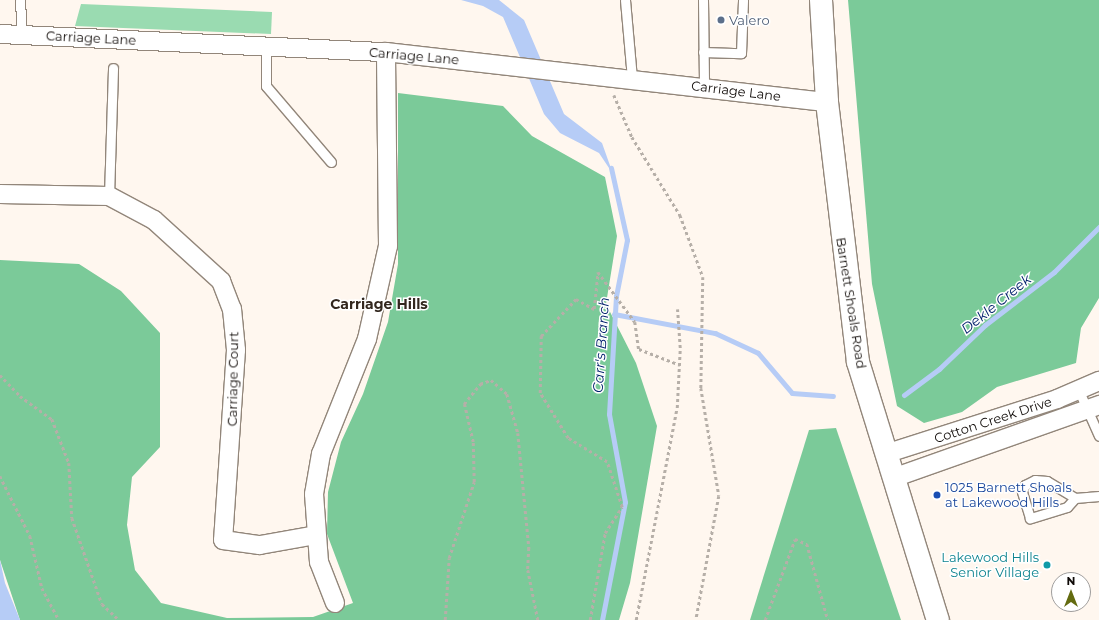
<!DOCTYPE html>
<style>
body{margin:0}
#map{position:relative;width:1099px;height:620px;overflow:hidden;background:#fff7ef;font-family:Montserrat,sans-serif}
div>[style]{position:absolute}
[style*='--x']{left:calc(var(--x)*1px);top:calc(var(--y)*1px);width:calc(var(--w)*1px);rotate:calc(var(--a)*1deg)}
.green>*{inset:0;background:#9adbb1}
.forest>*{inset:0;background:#7bca99}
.water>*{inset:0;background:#b6ccf6}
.stream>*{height:5px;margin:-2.5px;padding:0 2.5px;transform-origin:2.5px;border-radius:2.5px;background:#b6ccf6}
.path>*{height:2.5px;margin-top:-1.25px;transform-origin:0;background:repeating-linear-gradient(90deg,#b6afa8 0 3px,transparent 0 6px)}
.roads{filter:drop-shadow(1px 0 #92867a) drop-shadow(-1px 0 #92867a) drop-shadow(0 1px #92867a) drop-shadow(0 -1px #92867a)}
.service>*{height:9px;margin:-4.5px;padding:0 4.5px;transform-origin:4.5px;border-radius:4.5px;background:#fff}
.minor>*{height:18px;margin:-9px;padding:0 9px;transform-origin:9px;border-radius:9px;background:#fff}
.secondary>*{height:22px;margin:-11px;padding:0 11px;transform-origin:11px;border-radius:11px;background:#fff}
.dots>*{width:11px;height:11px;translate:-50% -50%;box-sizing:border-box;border:2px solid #fff;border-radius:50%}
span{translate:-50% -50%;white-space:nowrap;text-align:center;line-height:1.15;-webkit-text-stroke:3px #fff;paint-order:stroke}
.service-label{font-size:13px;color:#4e5e75}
.left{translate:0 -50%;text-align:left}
.street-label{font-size:13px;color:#0f0a07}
.transit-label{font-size:13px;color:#164399}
.culture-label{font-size:13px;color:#0d838f}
.right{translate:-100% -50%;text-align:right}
.neighbourhood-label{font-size:14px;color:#32271e;font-weight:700}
.water-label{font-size:14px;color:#01206b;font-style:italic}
.north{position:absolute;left:1051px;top:572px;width:40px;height:40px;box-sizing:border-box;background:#fff;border:1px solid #9f9d9c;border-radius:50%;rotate:0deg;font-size:11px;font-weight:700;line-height:16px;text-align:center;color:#0f0a07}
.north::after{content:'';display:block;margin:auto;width:14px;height:18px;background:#636b10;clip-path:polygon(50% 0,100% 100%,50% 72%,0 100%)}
</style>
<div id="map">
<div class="green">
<div style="clip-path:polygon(81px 4px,272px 12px,271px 34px,75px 26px)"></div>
</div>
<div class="forest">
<div style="clip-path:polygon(848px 0,1099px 0,1099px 298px,1081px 328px,1076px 363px,997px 387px,962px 412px,924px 423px,897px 406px,872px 284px)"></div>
<div style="clip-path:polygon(398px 93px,503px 106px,532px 136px,605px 177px,617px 236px,606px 304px,636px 363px,657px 426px,630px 583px,619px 620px,20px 620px,0 560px,0 260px,79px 264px,121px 291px,160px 333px,160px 447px,132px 477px,127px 525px,135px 570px,161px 603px,227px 618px,313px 617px,353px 603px,327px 534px,328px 492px,341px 442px,363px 394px,388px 322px,398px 264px)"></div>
<div style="clip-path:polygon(836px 428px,901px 620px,750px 620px,809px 430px)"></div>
</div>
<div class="water">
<div style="clip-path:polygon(461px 0,499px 0,524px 20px,564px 114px,602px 143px,613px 174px,599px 153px,560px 133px,544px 114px,503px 17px,483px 6px)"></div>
<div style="clip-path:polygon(0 560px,5px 583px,20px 620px,0 620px)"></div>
</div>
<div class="stream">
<div style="--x:614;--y:314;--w:103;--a:10.7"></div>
<div style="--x:715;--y:333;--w:47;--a:24.9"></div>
<div style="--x:758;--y:353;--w:52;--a:49.6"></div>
<div style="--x:792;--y:393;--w:41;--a:4.2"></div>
<div style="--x:904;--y:395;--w:44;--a:-36.6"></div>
<div style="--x:939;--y:369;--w:64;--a:-43.7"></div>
<div style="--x:985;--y:325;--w:87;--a:-37.5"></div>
<div style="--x:1054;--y:272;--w:64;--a:-45"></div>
<div style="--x:602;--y:620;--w:120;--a:-79"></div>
<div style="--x:625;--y:502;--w:89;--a:-100.3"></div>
<div style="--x:609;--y:414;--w:118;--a:-86.6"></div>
<div style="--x:616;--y:296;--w:57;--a:-78.9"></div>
<div style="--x:627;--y:240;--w:74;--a:-102.5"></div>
</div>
<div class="path">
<div style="--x:614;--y:95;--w:46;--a:66.8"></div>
<div style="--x:632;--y:137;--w:92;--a:58.4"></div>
<div style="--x:680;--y:215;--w:66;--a:69.6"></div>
<div style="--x:703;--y:277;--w:111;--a:91"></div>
<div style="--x:701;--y:388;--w:109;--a:80.5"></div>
<div style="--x:719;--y:496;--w:126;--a:100.5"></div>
<div style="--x:0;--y:375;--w:29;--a:46"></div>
<div style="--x:20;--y:396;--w:39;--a:36"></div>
<div style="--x:52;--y:419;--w:47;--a:68.9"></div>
<div style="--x:69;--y:463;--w:55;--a:86.9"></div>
<div style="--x:72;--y:518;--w:91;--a:70.8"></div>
<div style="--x:102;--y:604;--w:23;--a:43"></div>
<div style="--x:0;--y:476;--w:67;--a:63.4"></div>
<div style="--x:30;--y:536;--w:53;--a:77"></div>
<div style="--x:42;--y:588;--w:36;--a:62"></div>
<div style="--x:445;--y:620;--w:62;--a:-86.3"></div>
<div style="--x:449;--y:558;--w:80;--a:-71.8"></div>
<div style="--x:474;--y:482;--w:40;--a:-91.4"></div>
<div style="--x:473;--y:442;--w:39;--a:-103"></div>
<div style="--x:464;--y:404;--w:26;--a:-51"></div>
<div style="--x:480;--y:384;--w:12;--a:-20"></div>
<div style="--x:491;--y:380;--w:21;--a:41"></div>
<div style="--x:507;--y:394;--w:41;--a:74.2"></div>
<div style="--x:518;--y:433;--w:116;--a:84.5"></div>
<div style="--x:529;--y:548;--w:22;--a:93"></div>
<div style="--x:528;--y:570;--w:51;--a:78.7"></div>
<div style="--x:590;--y:620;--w:88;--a:-80.2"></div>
<div style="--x:605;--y:533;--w:31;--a:-57"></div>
<div style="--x:622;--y:507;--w:47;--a:-108.4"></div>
<div style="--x:607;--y:462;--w:46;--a:-148.4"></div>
<div style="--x:568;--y:438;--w:53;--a:-121.9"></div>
<div style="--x:540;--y:393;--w:57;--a:-89"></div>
<div style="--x:541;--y:336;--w:51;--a:-46.6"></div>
<div style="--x:576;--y:299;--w:21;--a:29"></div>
<div style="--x:594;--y:309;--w:37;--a:-84"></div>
<div style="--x:598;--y:272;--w:62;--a:53.5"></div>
<div style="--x:635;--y:322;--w:27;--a:82"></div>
<div style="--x:639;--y:349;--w:44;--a:21.3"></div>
<div style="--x:636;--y:620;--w:216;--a:-79.1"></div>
<div style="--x:677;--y:408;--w:60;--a:-87.1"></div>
<div style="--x:680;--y:348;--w:39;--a:-94"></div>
<div style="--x:765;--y:620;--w:86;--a:-69.7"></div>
<div style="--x:795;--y:539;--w:13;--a:23"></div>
<div style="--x:807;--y:544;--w:79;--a:74.6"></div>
</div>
<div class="roads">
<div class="service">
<div style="--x:20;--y:0;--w:35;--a:87"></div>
<div style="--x:625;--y:0;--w:79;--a:84.9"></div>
<div style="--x:703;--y:0;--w:88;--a:89.3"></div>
<div style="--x:266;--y:46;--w:40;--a:90"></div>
<div style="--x:266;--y:86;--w:100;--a:49.5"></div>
<div style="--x:703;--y:52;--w:38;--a:2"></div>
<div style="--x:741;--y:53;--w:53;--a:-87.8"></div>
<div style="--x:109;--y:196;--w:128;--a:-88.2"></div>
<div style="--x:1079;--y:391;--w:49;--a:66"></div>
<div style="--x:1075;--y:498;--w:12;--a:132"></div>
<div style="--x:1067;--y:507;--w:39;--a:163"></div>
<div style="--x:1030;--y:518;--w:28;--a:-107"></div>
<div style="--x:1022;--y:491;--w:7;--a:-63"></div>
<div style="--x:1025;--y:485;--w:11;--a:-27"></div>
<div style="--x:1035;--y:480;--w:12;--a:5"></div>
<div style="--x:1047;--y:481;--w:33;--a:31"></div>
<div style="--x:1075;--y:498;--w:24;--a:-5"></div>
</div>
<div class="minor">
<div style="--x:0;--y:34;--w:386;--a:2.7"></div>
<div style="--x:386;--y:52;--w:444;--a:6.5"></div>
<div style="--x:0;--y:194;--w:109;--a:1.1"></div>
<div style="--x:109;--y:196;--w:51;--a:28.1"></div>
<div style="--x:154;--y:220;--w:91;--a:42.3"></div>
<div style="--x:221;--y:281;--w:30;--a:69"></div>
<div style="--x:232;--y:309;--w:41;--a:84.4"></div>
<div style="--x:236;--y:350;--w:190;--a:93.9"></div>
<div style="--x:223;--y:540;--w:37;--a:8"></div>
<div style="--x:260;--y:545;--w:57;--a:-10.1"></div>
<div style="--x:885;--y:454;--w:181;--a:-17.7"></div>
<div style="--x:1057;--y:399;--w:46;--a:-23.2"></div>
<div style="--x:893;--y:478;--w:219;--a:-19.5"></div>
<div style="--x:335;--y:603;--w:44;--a:-111.3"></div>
<div style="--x:319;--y:562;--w:68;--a:-94.2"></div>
<div style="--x:314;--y:494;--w:41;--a:-80.1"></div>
<div style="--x:321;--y:454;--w:124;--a:-68.2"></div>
<div style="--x:367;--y:339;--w:95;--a:-77.3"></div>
<div style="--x:388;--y:246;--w:194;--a:-90.6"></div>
</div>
<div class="secondary">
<div style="--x:821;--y:0;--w:102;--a:86.6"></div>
<div style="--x:827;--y:102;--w:262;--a:83.2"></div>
<div style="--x:858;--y:362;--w:270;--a:72.8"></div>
</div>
</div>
<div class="dots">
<div style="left:721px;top:20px;background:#5c6f8a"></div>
<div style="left:937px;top:495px;background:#1a4fb4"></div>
<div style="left:1047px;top:565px;background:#0f9aa8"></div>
</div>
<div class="service-label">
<span class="left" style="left:729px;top:20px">Valero</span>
</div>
<div class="street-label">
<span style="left:91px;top:38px;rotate:3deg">Carriage Lane</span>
<span style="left:414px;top:56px;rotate:5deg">Carriage Lane</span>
<span style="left:736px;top:91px;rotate:7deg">Carriage Lane</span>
<span style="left:851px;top:303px;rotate:81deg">Barnett Shoals Road</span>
<span style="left:233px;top:379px;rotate:-89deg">Carriage Court</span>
<span style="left:993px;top:420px;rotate:-18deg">Cotton Creek Drive</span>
</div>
<div class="transit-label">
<span class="left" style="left:945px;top:495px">1025 Barnett Shoals<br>at Lakewood Hills</span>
</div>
<div class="culture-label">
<span class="right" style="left:1039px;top:565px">Lakewood Hills<br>Senior Village</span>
</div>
<div class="neighbourhood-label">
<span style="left:379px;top:304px">Carriage Hills</span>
</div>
<div class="water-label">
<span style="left:996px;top:304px;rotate:-39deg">Dekle Creek</span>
<span style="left:601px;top:345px;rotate:-86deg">Carr's Branch</span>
</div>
<div class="north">N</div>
</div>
